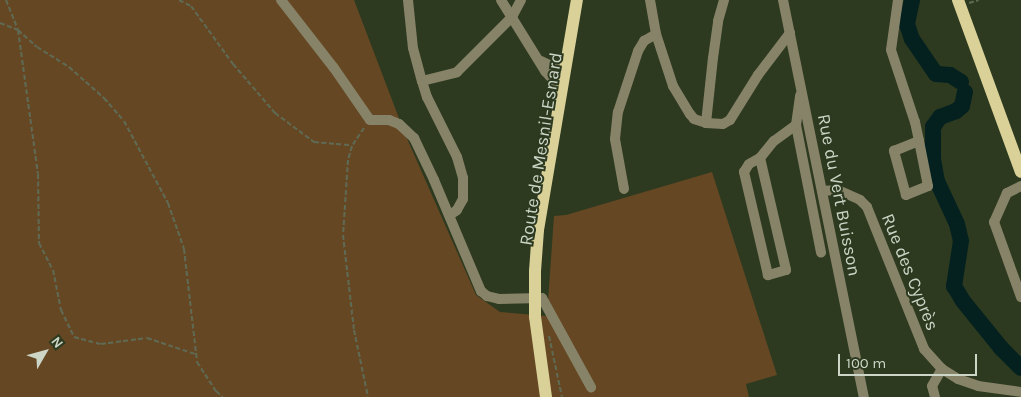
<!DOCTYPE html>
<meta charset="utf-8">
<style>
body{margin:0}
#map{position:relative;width:1021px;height:397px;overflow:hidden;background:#2d3a20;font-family:Karla,sans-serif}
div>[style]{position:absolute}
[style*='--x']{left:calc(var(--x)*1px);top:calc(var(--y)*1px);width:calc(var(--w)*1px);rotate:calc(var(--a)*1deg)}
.green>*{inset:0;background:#654823}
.river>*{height:16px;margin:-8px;padding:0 8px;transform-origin:8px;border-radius:8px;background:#04211f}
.path>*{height:2px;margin-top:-1px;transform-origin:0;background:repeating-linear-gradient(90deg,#5f6a54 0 5px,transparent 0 7.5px)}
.minor>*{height:10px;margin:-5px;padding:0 5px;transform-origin:5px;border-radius:5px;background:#878368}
.major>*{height:12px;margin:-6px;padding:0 6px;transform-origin:6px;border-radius:6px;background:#dad199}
span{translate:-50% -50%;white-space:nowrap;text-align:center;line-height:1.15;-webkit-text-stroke:4px #2d3a20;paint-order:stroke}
.street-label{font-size:18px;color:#cdd5c6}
.north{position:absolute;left:20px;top:327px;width:50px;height:50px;-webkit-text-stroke:4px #2d3a20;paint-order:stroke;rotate:52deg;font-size:14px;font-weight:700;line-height:20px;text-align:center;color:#cdd5c6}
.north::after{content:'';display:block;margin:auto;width:18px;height:22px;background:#cdd5c6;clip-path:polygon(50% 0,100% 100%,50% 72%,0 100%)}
.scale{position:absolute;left:838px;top:354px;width:139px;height:22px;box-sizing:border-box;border:2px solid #cdd5c6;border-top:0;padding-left:6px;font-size:15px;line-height:18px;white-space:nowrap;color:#cdd5c6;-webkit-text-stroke:4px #2d3a20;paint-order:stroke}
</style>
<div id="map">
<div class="green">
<div style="clip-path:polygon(0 0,354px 0,405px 134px,476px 295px,500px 312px,547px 316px,554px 216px,566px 215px,712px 172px,777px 375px,746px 384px,749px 397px,0 397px)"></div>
</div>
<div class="river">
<div style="--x:912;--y:0;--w:25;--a:102"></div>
<div style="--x:907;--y:24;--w:16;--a:72"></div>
<div style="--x:912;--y:39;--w:42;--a:55.6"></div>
<div style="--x:936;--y:74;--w:14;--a:4"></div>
<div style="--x:950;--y:75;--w:13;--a:32"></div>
<div style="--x:965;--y:92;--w:14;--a:102"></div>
<div style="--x:962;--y:106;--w:8;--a:140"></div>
<div style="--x:956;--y:111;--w:17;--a:159"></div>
<div style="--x:940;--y:117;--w:12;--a:125"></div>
<div style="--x:933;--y:127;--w:32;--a:90"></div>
<div style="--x:933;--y:159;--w:22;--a:80"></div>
<div style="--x:937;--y:181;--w:47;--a:65.1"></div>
<div style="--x:957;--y:224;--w:17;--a:77"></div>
<div style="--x:961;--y:241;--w:46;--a:98.8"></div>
<div style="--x:954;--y:286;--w:17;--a:59"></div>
<div style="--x:963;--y:301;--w:60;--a:51"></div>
<div style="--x:1001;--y:348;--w:28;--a:45"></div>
</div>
<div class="path">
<div style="--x:6;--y:0;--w:32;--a:68"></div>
<div style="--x:18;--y:30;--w:25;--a:42"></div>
<div style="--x:37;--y:47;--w:38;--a:32"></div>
<div style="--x:69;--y:67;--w:47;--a:41.5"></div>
<div style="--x:104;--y:98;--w:30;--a:49"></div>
<div style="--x:124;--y:121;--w:93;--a:61.8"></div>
<div style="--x:168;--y:203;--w:49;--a:70.8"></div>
<div style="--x:184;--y:249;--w:114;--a:83.4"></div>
<div style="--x:197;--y:362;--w:35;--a:57"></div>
<div style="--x:216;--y:391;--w:9;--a:41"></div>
<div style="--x:179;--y:0;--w:13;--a:27"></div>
<div style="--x:191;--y:6;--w:72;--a:54.1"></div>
<div style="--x:233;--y:64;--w:65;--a:49.4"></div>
<div style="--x:275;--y:113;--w:49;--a:36.6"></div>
<div style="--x:314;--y:142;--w:37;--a:5"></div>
<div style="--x:969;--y:3;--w:10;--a:-17"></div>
<div style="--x:0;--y:23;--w:19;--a:21"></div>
<div style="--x:18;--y:30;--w:145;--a:82.1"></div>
<div style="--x:38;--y:174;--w:69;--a:89.2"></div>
<div style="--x:39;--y:243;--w:30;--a:63"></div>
<div style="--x:53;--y:270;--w:41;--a:78.7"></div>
<div style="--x:61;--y:310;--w:30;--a:64"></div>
<div style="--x:74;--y:337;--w:28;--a:15"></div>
<div style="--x:101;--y:344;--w:46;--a:-7.4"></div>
<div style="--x:147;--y:338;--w:51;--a:18.4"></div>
<div style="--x:364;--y:128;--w:22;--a:124"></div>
<div style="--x:352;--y:146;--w:15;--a:106"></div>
<div style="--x:348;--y:160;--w:75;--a:93.8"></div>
<div style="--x:343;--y:235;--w:96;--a:83.4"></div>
<div style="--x:354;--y:330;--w:68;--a:78.2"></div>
<div style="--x:549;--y:336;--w:62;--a:78"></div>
</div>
<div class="minor">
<div style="--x:281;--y:0;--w:86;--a:52.1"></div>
<div style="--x:334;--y:68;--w:63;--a:55.3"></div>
<div style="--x:370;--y:120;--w:19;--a:0"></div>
<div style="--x:389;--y:120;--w:11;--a:22"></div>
<div style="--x:399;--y:124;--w:21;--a:43"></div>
<div style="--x:414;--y:138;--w:47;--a:64.5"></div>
<div style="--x:434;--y:180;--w:121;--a:67.1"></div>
<div style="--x:481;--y:291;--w:8;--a:40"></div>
<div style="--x:487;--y:296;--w:12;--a:14"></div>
<div style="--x:499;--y:299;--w:43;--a:-1.3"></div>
<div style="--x:542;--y:298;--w:102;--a:61.2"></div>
<div style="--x:408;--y:0;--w:48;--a:84.1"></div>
<div style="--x:413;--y:48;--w:34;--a:75"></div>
<div style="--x:422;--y:81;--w:17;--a:73"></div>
<div style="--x:427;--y:97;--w:67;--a:63.4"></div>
<div style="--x:457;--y:157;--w:22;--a:74"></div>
<div style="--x:463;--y:178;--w:21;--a:90"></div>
<div style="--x:463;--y:199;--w:13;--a:119"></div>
<div style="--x:457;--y:210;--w:9;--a:144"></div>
<div style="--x:501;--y:0;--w:84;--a:58.2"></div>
<div style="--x:545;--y:71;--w:25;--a:48"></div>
<div style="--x:650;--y:0;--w:35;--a:80"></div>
<div style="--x:656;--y:34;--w:55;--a:71.9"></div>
<div style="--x:673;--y:86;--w:33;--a:59"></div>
<div style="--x:690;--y:114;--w:6;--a:51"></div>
<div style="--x:694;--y:119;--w:13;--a:18"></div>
<div style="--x:706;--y:123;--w:17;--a:3"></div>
<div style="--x:723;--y:124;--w:8;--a:-30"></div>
<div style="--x:730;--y:120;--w:53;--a:-58.1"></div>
<div style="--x:758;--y:75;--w:53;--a:-52.7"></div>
<div style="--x:783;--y:0;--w:405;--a:78.5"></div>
<div style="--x:898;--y:0;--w:50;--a:98"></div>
<div style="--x:891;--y:50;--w:76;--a:71.6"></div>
<div style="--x:915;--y:122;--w:19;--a:78"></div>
<div style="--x:919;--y:141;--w:46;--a:78.7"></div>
<div style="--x:928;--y:186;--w:24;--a:158"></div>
<div style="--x:906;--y:195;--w:46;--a:-105.3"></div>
<div style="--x:894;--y:151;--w:27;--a:-22"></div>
<div style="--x:541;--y:61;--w:14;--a:25"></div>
<div style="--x:554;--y:67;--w:12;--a:-14"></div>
<div style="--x:422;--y:81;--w:36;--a:-14"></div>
<div style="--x:457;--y:72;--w:78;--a:-45"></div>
<div style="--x:512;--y:17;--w:19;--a:-62"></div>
<div style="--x:706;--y:123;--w:65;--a:-83.9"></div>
<div style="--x:713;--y:58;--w:37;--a:-82"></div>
<div style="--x:718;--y:21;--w:22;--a:-74"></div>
<div style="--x:796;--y:125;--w:130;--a:78.9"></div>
<div style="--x:760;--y:158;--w:115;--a:76.9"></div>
<div style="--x:786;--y:270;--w:19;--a:164"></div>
<div style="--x:768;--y:275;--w:106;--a:-103.1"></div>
<div style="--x:744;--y:172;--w:9;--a:-58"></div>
<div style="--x:749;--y:164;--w:13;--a:-29"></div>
<div style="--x:760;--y:158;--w:22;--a:-51"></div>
<div style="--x:774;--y:141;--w:27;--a:-36"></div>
<div style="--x:796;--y:125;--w:30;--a:-82"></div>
<div style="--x:1021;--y:186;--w:16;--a:153"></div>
<div style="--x:1007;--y:193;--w:32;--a:114"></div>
<div style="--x:994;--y:222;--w:80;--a:70.2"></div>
<div style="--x:624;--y:189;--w:51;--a:-100.2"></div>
<div style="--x:615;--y:139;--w:27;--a:-84"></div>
<div style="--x:618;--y:112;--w:64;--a:-71.8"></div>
<div style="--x:638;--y:51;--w:12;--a:-59"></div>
<div style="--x:644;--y:41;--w:14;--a:-30"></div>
<div style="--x:822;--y:191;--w:16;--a:-4"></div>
<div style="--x:838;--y:190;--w:24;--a:24"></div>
<div style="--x:860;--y:200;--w:10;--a:45"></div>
<div style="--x:867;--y:207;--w:153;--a:68.1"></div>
<div style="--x:924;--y:349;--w:27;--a:48"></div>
<div style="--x:942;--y:369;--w:19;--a:32"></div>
<div style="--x:958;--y:379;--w:21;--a:19"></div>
<div style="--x:978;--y:386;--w:43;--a:7.9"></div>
<div style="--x:935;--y:397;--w:11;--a:-105"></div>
<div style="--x:932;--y:386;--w:20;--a:-60"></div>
</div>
<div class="major">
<div style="--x:958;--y:0;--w:183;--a:69.9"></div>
<div style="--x:546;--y:397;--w:81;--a:-97.8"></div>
<div style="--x:535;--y:317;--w:46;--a:-90"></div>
<div style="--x:535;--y:271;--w:41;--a:-85.8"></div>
<div style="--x:538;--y:230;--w:233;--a:-80.4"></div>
</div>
<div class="street-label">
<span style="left:541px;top:149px;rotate:-81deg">Route de Mesnil-Esnard</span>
<span style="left:839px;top:195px;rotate:79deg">Rue du Vert Buisson</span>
<span style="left:910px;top:272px;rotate:68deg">Rue des Cyprès</span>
</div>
<div class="north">N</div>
<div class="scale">100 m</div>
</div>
